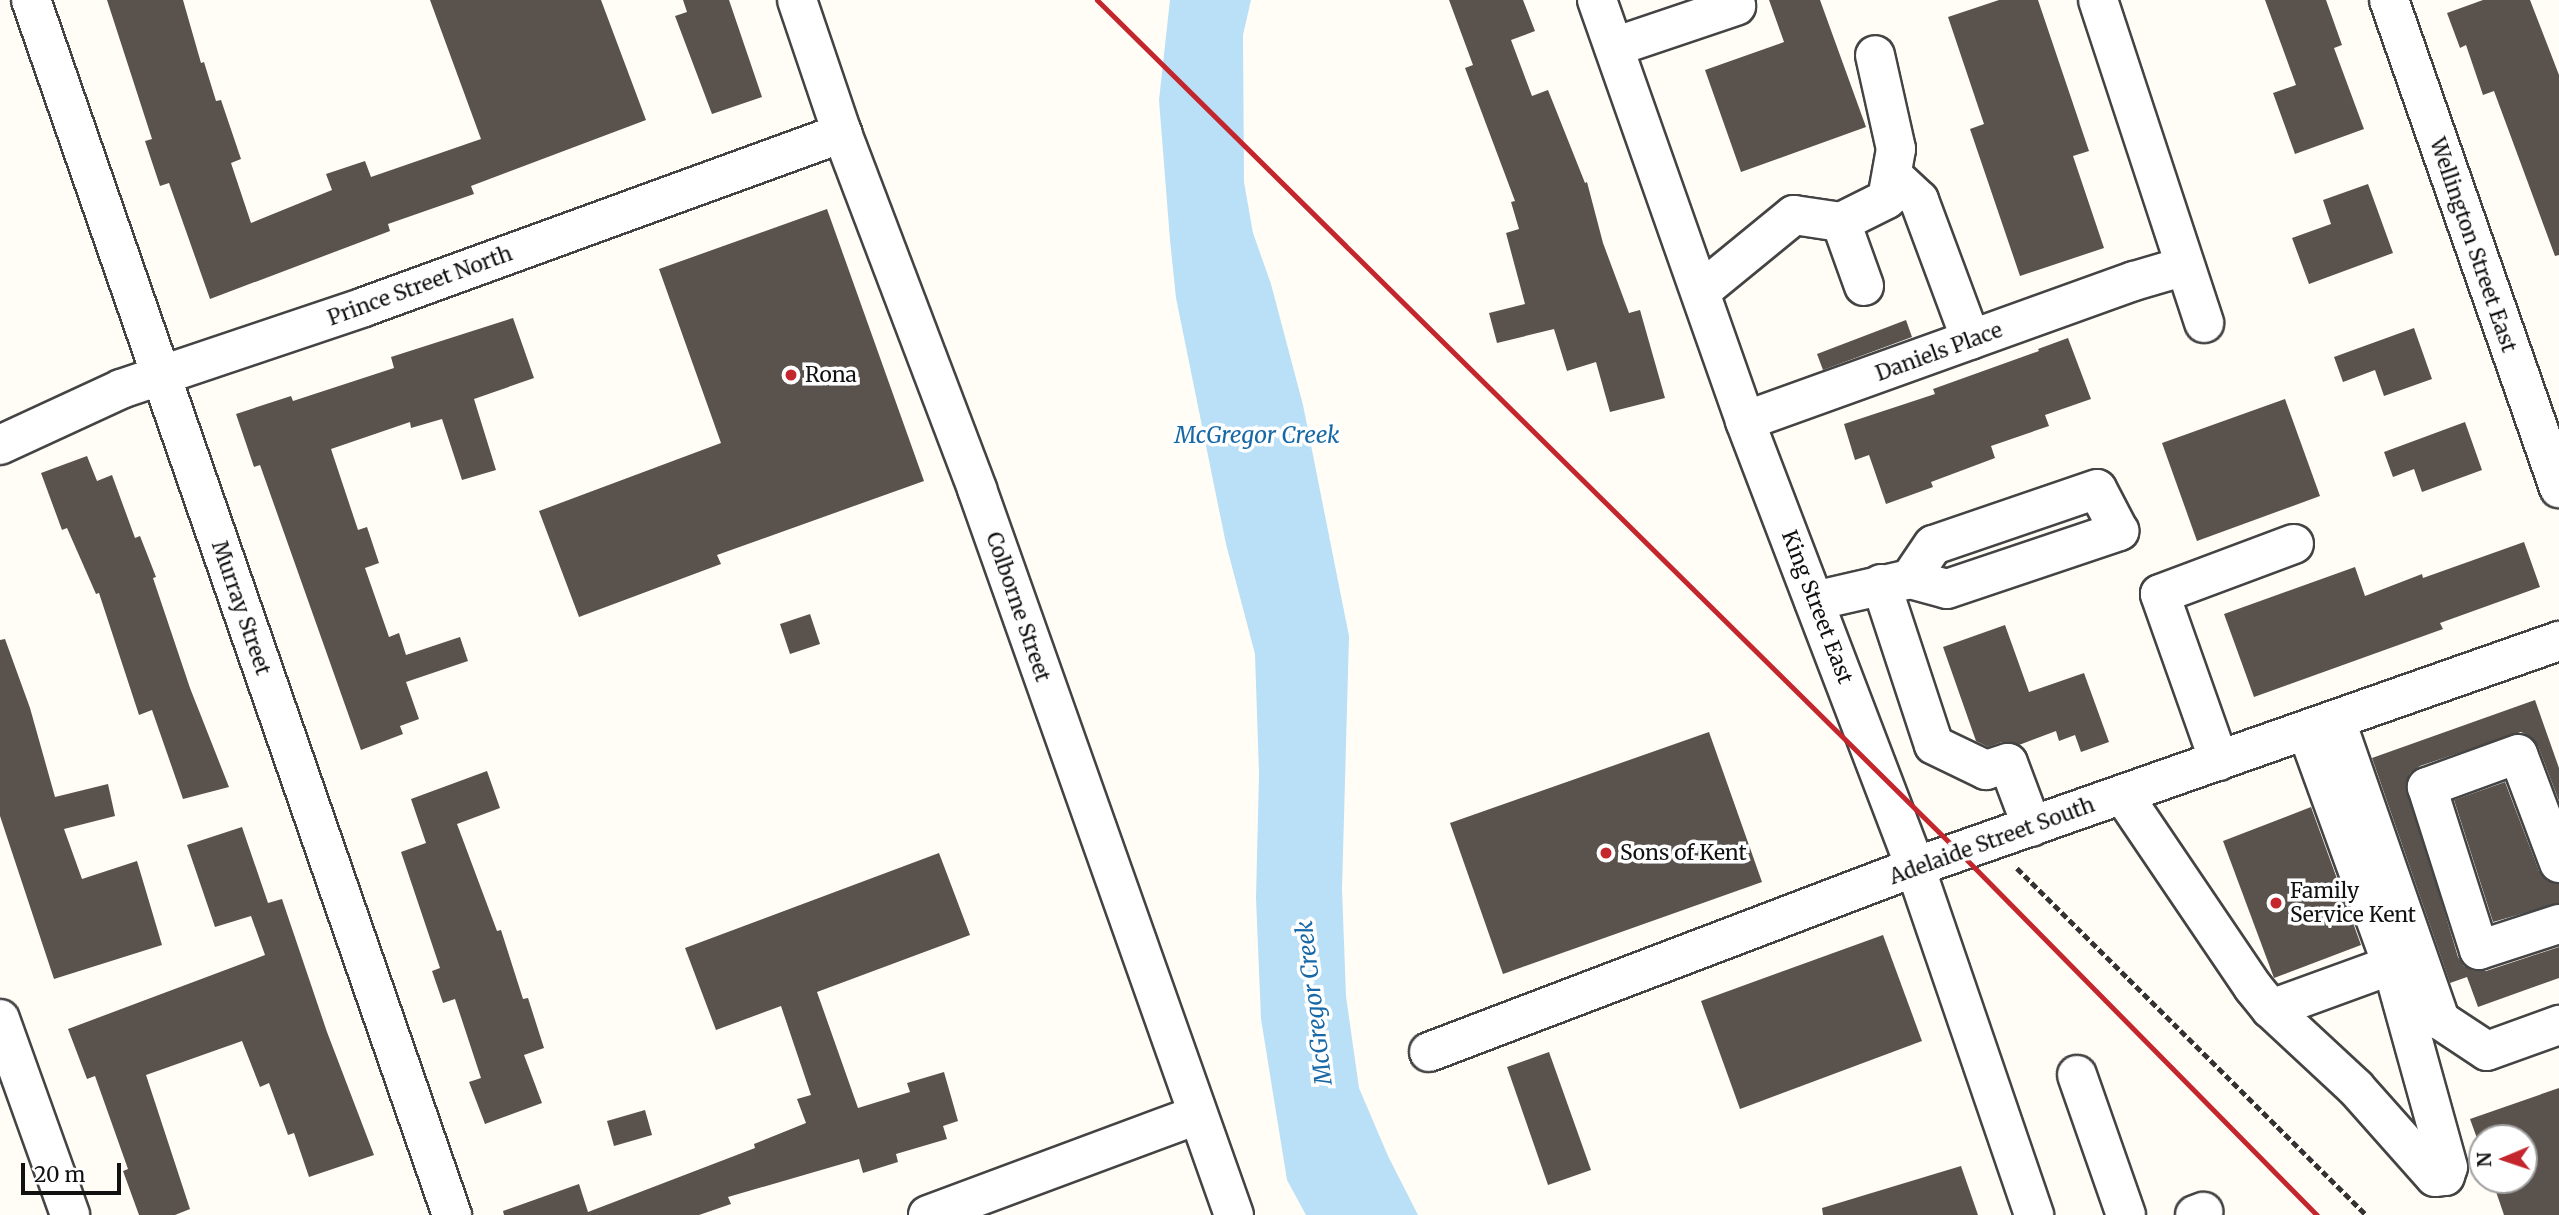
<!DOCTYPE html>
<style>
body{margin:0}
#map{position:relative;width:2559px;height:1215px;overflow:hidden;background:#fffdf5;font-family:Merriweather,serif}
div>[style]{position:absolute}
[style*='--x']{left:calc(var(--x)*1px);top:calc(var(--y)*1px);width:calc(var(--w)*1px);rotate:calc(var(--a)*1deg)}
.water>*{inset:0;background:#b9e0f7}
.building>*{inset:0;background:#5a524d}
.path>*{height:4.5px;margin-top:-2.25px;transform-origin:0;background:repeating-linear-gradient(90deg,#333 0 7px,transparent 0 10.5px)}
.roads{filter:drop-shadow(2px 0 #444) drop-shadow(-2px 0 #444) drop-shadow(0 2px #444) drop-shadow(0 -2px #444)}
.minor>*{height:38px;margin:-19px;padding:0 19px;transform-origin:19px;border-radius:19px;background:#fff}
.rail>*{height:5px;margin:-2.5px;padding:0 2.5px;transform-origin:2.5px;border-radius:2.5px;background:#c4262e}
.dots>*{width:19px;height:19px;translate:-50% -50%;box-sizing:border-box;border:4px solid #fff;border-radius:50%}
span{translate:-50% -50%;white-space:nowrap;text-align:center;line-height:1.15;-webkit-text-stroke:7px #fff;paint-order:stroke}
.street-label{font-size:21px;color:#111}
.poi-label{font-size:21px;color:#111}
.left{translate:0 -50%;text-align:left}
.water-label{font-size:23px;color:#1768a6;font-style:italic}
.north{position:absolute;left:2468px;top:1124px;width:70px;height:70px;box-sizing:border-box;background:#fff;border:2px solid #a0a0a0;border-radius:50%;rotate:268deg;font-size:19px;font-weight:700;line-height:28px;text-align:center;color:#111}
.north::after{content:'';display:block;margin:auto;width:24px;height:32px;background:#c4262e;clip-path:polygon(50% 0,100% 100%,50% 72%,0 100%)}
.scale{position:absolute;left:21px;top:1163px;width:100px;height:32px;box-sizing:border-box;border:4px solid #111;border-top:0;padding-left:9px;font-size:21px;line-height:24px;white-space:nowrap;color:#111;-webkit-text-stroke:5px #fff;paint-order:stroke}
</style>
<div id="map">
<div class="water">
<div style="clip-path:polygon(1170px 0,1251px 0,1243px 35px,1244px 182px,1253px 233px,1271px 284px,1303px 405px,1349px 636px,1342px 889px,1346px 996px,1359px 1088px,1388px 1156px,1418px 1215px,1306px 1215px,1287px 1180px,1261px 1019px,1256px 898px,1259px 773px,1255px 654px,1226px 544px,1176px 298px,1170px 240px,1159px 100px)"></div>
</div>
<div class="building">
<div style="clip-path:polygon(107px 0,183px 0,201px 63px,204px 62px,216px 101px,221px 100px,241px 159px,231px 163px,251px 223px,332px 190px,326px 174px,365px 161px,371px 177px,481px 139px,430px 0,601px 0,646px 120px,471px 186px,474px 194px,388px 224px,390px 231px,210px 299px,169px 183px,160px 186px,145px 141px,152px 139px)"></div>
<div style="clip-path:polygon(683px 0,729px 0,762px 97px,712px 114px,675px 16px,687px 12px)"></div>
<div style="clip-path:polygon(1449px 0,1523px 0,1535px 31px,1511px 40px,1532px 96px,1548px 90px,1585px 183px,1587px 182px,1603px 243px,1629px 313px,1640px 310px,1665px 398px,1610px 412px,1596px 362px,1567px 371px,1554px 329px,1497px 343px,1489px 313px,1525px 304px,1506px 233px,1519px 229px,1511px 202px,1515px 201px,1465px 68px,1473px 65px)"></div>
<div style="clip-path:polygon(1769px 0,1820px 0,1866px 127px,1741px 172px,1705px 70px,1784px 42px)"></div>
<div style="clip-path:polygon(1999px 0,2038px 0,2089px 151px,2073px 156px,2104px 248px,2020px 276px,1970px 129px,1984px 124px,1948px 17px)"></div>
<div style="clip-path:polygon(2265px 0,2326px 0,2342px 45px,2334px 48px,2364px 129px,2295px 154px,2273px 93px,2296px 85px)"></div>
<div style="clip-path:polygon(2483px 0,2530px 0,2559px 75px,2559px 255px,2555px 256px,2494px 91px,2483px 95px,2466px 45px,2460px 48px,2447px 13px)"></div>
<div style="clip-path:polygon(2368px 184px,2393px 253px,2309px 284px,2292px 238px,2331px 224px,2323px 200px)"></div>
<div style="clip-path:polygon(827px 209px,924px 481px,717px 555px,721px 564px,579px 617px,539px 511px,721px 443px,659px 269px)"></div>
<div style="clip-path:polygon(513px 318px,534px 378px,474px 399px,496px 470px,462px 480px,442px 419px,411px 428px,410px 422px,331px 449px,358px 530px,367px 527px,379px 563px,365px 568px,389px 637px,399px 633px,406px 655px,460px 637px,468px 661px,406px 682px,419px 719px,400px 726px,403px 734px,361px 750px,260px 465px,254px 467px,236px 414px,291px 396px,293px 401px,394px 368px,391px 357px)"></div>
<div style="clip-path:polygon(1906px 320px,1912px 337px,1823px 370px,1817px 354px)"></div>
<div style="clip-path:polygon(2414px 328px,2432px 379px,2384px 396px,2375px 370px,2343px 382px,2334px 357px)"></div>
<div style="clip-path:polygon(2068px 338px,2091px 399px,2045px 415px,2049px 426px,1991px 446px,1995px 458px,1931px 482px,1933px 487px,1886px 504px,1869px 455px,1855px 460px,1844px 424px,1935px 394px,1933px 389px,2039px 351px,2038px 349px)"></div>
<div style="clip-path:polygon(2285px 399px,2320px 496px,2197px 541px,2162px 443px)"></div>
<div style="clip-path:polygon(2465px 422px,2482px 470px,2422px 492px,2414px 469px,2393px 477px,2384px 452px)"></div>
<div style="clip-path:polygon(87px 456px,97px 481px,112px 475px,135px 538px,140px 536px,156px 577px,153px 578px,190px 688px,229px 787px,183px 799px,152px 710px,139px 715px,99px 593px,96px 594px,67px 528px,62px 530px,41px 473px)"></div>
<div style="clip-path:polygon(2524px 542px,2540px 587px,2440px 623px,2443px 629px,2254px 697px,2224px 614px,2355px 567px,2365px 596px,2422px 574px,2423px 578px)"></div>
<div style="clip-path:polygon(810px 614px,820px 644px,790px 654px,780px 624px)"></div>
<div style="clip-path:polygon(2005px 625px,2029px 692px,2084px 673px,2109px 742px,2081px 752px,2075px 735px,2059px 741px,2056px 731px,2019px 745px,2002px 742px,1988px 747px,1976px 741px,1943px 647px)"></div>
<div style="clip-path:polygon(5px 639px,30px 708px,55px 797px,108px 784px,115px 816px,64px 829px,82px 879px,137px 861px,162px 945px,54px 979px,0 816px,0 640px)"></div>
<div style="clip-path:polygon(2535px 700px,2559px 768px,2559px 801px,2538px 746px,2531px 737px,2521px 732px,2420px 766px,2410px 773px,2406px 783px,2458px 957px,2464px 966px,2474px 971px,2486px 971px,2559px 947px,2559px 978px,2478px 1007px,2467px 977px,2450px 983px,2372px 758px)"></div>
<div style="clip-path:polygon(1709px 732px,1762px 882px,1503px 974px,1450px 823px)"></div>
<div style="clip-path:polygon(487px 771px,500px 808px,457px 824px,497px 931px,501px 930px,523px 999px,528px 998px,544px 1048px,524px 1055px,542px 1103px,485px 1124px,469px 1082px,481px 1078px,455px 999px,443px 1003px,432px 971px,440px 968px,401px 852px,426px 843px,411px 799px)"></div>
<div style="clip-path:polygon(2505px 782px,2539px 871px,2546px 880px,2559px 884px,2559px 903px,2493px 922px,2454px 800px)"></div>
<div style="clip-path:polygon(2311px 807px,2361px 945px,2274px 978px,2223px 841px)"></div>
<div style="clip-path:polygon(242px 827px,268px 903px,282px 899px,327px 1032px,374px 1155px,309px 1177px,294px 1133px,288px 1135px,269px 1083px,260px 1087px,242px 1041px,146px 1075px,190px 1209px,175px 1215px,139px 1215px,123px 1171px,128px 1169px,95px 1076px,87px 1079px,68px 1029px,265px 955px,251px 916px,215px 927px,187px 845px)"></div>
<div style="clip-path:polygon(939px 853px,970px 935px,817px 992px,858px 1108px,910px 1092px,907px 1083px,944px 1072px,958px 1121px,943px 1126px,947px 1139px,896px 1154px,898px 1162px,863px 1173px,859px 1159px,728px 1197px,731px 1204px,699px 1215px,504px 1215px,503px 1211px,579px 1184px,588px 1212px,755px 1148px,754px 1144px,806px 1123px,797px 1099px,811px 1095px,781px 1006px,716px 1030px,685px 948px)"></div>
<div style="clip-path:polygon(1883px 935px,1922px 1041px,1740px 1109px,1701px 1001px)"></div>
<div style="clip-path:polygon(1549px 1052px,1591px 1170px,1548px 1185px,1507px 1067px)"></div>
<div style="clip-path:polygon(2559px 1088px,2559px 1215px,2504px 1215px,2492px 1180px,2524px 1180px,2524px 1138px,2482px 1138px,2482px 1152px,2470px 1119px)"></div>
<div style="clip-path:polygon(645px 1110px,652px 1135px,614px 1146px,607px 1121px)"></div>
<div style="clip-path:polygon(1961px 1166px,1978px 1215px,1823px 1215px,1822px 1208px)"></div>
</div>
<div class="path">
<div style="--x:2017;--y:868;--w:493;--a:44.8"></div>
</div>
<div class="roads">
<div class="minor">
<div style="--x:31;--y:0;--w:1286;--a:70.89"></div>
<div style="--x:797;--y:0;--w:140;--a:71.3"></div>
<div style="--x:842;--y:133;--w:381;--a:69.2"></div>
<div style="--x:977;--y:489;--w:770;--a:70.51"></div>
<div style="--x:1597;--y:0;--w:446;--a:70.6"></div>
<div style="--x:1745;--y:421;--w:477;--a:69.1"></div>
<div style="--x:1915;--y:867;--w:368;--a:71.1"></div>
<div style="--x:2098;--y:0;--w:340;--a:71.8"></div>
<div style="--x:2389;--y:0;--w:517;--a:70.79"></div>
<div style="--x:1614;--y:47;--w:129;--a:-18.6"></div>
<div style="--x:1892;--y:175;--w:37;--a:43"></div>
<div style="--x:1919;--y:200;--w:149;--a:69.6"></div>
<div style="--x:1841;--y:222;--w:51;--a:-26.6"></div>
<div style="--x:1887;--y:199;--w:51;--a:-79.8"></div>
<div style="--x:1896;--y:149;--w:96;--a:-102.6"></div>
<div style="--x:1701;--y:291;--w:120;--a:-39.3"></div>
<div style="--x:1794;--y:215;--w:48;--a:8.5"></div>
<div style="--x:1841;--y:222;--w:68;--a:70.2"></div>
<div style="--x:1745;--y:421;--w:413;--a:-19.8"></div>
<div style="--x:2134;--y:281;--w:53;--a:-16.4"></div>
<div style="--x:0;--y:445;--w:133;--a:-24.8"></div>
<div style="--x:121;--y:389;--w:256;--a:-18.6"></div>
<div style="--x:364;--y:307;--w:509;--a:-20"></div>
<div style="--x:1881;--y:584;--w:169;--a:71.8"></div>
<div style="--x:1934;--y:745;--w:58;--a:25.7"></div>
<div style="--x:1986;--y:770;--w:23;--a:-18"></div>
<div style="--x:2008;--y:763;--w:68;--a:69.4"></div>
<div style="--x:1814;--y:601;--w:98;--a:-12.9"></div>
<div style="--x:1910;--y:579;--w:38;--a:15"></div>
<div style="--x:1947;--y:589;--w:182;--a:-18.6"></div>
<div style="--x:2119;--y:531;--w:47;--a:-117.6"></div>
<div style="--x:2097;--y:489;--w:173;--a:161.1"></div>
<div style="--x:1933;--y:545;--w:41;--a:124.1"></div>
<div style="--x:2336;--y:721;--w:317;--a:70.8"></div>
<div style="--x:2440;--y:1020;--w:56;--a:33.4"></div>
<div style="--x:2487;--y:1051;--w:77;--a:-19.9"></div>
<div style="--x:2307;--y:731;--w:249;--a:70"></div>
<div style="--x:2219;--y:761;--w:177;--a:-109.5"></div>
<div style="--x:2160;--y:594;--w:143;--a:-20.5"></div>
<div style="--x:2123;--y:795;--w:232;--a:55.9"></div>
<div style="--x:2253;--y:987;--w:28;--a:51"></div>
<div style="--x:2271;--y:1009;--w:115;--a:42.9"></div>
<div style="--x:2355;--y:1087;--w:120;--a:48.4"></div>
<div style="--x:2435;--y:1177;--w:10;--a:-6"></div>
<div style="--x:2445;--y:1176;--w:9;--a:-72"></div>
<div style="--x:2448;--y:1167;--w:210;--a:-105.5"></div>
<div style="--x:2392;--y:965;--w:129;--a:160"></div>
<div style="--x:2559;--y:863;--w:116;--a:-110.6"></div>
<div style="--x:2518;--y:754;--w:97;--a:160.1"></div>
<div style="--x:2427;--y:787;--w:171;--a:72.3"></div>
<div style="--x:2479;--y:950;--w:84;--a:-18"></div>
<div style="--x:0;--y:1019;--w:208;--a:70.3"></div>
<div style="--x:1429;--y:1052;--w:520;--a:-20.84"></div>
<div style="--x:1915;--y:867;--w:683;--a:-19.34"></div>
<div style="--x:2077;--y:1075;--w:148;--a:70.7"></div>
<div style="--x:928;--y:1215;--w:287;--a:-20.4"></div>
<div style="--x:2195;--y:1215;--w:9;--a:-21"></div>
</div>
</div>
<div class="rail">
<div style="--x:1097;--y:0;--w:1212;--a:44.67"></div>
<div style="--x:1959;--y:852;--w:510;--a:45.4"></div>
</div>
<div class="dots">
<div style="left:791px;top:375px;background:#c4262e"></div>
<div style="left:1606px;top:853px;background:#c4262e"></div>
<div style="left:2276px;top:903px;background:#c4262e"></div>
</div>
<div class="street-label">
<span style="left:2473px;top:245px;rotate:71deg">Wellington Street East</span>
<span style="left:420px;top:286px;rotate:-20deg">Prince Street North</span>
<span style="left:1939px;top:352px;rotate:-20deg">Daniels Place</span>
<span style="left:1018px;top:607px;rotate:71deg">Colborne Street</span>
<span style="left:1817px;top:607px;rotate:69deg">King Street East</span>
<span style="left:241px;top:608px;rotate:71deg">Murray Street</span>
<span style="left:1992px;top:841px;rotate:-20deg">Adelaide Street South</span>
</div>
<div class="poi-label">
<span class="left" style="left:805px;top:375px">Rona</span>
<span class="left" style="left:1620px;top:853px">Sons of Kent</span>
<span class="left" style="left:2290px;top:903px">Family<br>Service Kent</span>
</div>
<div class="water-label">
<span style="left:1257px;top:435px">McGregor Creek</span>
<span style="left:1314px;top:1003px;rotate:-97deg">McGregor Creek</span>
</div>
<div class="north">N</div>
<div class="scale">20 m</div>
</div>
